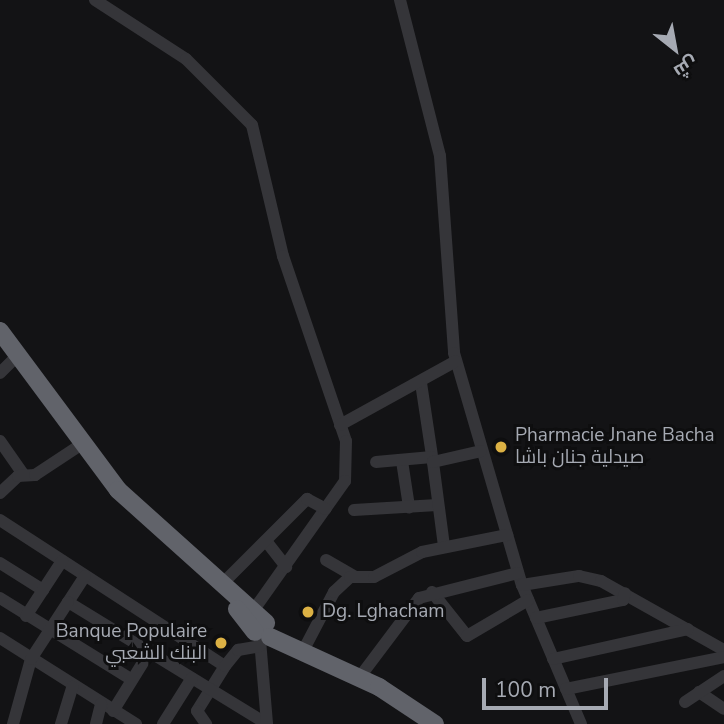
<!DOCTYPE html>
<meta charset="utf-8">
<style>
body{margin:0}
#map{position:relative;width:724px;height:724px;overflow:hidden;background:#131315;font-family:"Nunito Sans",Cairo,sans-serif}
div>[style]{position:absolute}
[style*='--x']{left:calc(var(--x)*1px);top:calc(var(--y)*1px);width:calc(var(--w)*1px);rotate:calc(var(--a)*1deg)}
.minor>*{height:12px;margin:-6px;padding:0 6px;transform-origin:6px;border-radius:6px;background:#353539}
.highway>*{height:18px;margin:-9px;padding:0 9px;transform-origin:9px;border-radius:9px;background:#61636a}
.dots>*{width:19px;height:19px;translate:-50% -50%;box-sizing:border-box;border:4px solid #0e0e0f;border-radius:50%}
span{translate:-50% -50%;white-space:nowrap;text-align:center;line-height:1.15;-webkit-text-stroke:6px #0e0e0f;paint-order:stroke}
.poi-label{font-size:19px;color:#a6aab3}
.left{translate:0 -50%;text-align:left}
.right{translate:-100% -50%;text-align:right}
.north{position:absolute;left:640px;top:14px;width:70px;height:70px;-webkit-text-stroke:5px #0e0e0f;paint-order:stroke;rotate:149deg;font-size:19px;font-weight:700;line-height:28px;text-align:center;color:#a6aab3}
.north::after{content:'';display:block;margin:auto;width:24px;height:32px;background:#a6aab3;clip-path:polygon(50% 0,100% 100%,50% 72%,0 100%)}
.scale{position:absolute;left:482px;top:678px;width:126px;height:32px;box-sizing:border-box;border:4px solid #a6aab3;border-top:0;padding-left:9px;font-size:21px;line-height:24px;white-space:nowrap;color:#a6aab3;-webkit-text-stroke:5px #0e0e0f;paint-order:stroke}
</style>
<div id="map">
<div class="minor">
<div style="--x:95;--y:0;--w:108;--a:33"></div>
<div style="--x:186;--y:59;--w:93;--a:45"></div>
<div style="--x:252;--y:125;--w:135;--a:76.7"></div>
<div style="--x:283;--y:256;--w:195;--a:71.2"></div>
<div style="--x:346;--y:441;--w:40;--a:91.4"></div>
<div style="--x:345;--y:481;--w:159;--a:125.3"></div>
<div style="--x:400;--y:0;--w:161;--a:75.6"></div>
<div style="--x:440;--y:156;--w:197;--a:85.9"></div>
<div style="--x:454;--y:353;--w:242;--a:73.7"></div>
<div style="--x:522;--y:585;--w:151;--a:67"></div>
<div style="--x:0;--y:373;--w:17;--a:-45"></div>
<div style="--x:421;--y:383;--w:80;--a:81.4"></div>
<div style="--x:340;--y:425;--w:132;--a:-28.9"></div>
<div style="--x:0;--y:441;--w:40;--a:55.1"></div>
<div style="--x:402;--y:461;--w:47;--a:81.3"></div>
<div style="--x:376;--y:462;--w:56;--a:-5.1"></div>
<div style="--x:0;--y:493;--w:25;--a:-43"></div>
<div style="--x:18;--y:476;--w:17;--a:-3"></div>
<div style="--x:35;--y:475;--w:49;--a:-33.4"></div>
<div style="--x:354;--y:510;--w:83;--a:-3.4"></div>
<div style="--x:0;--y:520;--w:268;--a:33"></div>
<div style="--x:225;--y:666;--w:53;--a:121.9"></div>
<div style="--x:197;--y:711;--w:16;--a:55"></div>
<div style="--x:266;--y:541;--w:33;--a:52"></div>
<div style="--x:444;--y:546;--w:85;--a:-97.5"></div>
<div style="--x:433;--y:462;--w:49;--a:-12.9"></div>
<div style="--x:326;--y:560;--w:32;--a:30"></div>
<div style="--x:0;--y:563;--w:51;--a:32.1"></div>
<div style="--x:85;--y:576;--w:31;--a:123"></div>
<div style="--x:68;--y:602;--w:233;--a:31.5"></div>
<div style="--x:221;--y:585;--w:122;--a:-45"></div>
<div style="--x:307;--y:499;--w:21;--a:28"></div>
<div style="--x:522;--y:585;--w:58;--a:-9"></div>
<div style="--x:579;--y:576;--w:23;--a:13"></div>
<div style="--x:601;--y:581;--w:141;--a:29.3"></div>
<div style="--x:432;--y:592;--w:56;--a:51.5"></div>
<div style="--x:467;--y:636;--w:71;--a:-30.5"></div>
<div style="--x:0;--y:598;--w:155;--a:31.8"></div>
<div style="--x:26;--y:616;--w:66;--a:-56.8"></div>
<div style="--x:536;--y:618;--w:89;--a:-11.7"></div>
<div style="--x:623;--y:600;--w:7;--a:-74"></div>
<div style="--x:0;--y:638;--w:161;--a:32.3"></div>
<div style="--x:260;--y:640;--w:84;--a:85.2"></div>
<div style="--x:303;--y:651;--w:67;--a:-62.3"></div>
<div style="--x:334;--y:592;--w:22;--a:-43"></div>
<div style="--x:350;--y:577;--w:24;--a:0"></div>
<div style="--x:374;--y:577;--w:54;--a:-27.5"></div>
<div style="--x:422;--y:552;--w:87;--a:-11.3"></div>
<div style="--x:553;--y:659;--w:138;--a:-12.5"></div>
<div style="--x:225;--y:666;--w:21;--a:-51"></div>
<div style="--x:238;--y:650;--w:22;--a:-10"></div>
<div style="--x:359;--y:678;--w:100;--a:-53.1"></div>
<div style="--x:419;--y:598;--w:102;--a:-14.2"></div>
<div style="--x:566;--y:689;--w:161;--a:-11.4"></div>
<div style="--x:699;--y:692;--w:30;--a:34"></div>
<div style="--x:685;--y:702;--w:47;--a:-33.7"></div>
<div style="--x:113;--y:711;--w:68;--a:-58.2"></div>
<div style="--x:13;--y:724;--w:67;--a:-74.5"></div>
<div style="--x:31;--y:659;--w:68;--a:-57"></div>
<div style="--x:61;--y:724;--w:39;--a:-73"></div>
<div style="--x:96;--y:724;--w:21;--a:-76"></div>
<div style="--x:163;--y:724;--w:54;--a:-57.8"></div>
</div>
<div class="highway">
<div style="--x:0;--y:331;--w:198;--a:53.4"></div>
<div style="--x:118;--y:490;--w:199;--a:41.9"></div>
<div style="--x:237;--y:609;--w:29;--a:52"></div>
<div style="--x:270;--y:637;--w:120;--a:24.6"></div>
<div style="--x:379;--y:687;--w:67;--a:33.5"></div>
</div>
<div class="dots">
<div style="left:501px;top:447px;background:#dcb144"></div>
<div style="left:308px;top:612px;background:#dcb144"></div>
<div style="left:221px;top:643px;background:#dcb144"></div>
</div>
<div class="poi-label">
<span class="left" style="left:515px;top:447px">Pharmacie Jnane Bacha<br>صيدلية جنان باشا</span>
<span class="left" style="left:322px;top:612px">Dg. Lghacham</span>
<span class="right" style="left:207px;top:643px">Banque Populaire<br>البنك الشعبي</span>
</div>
<div class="north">ش</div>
<div class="scale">100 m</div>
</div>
